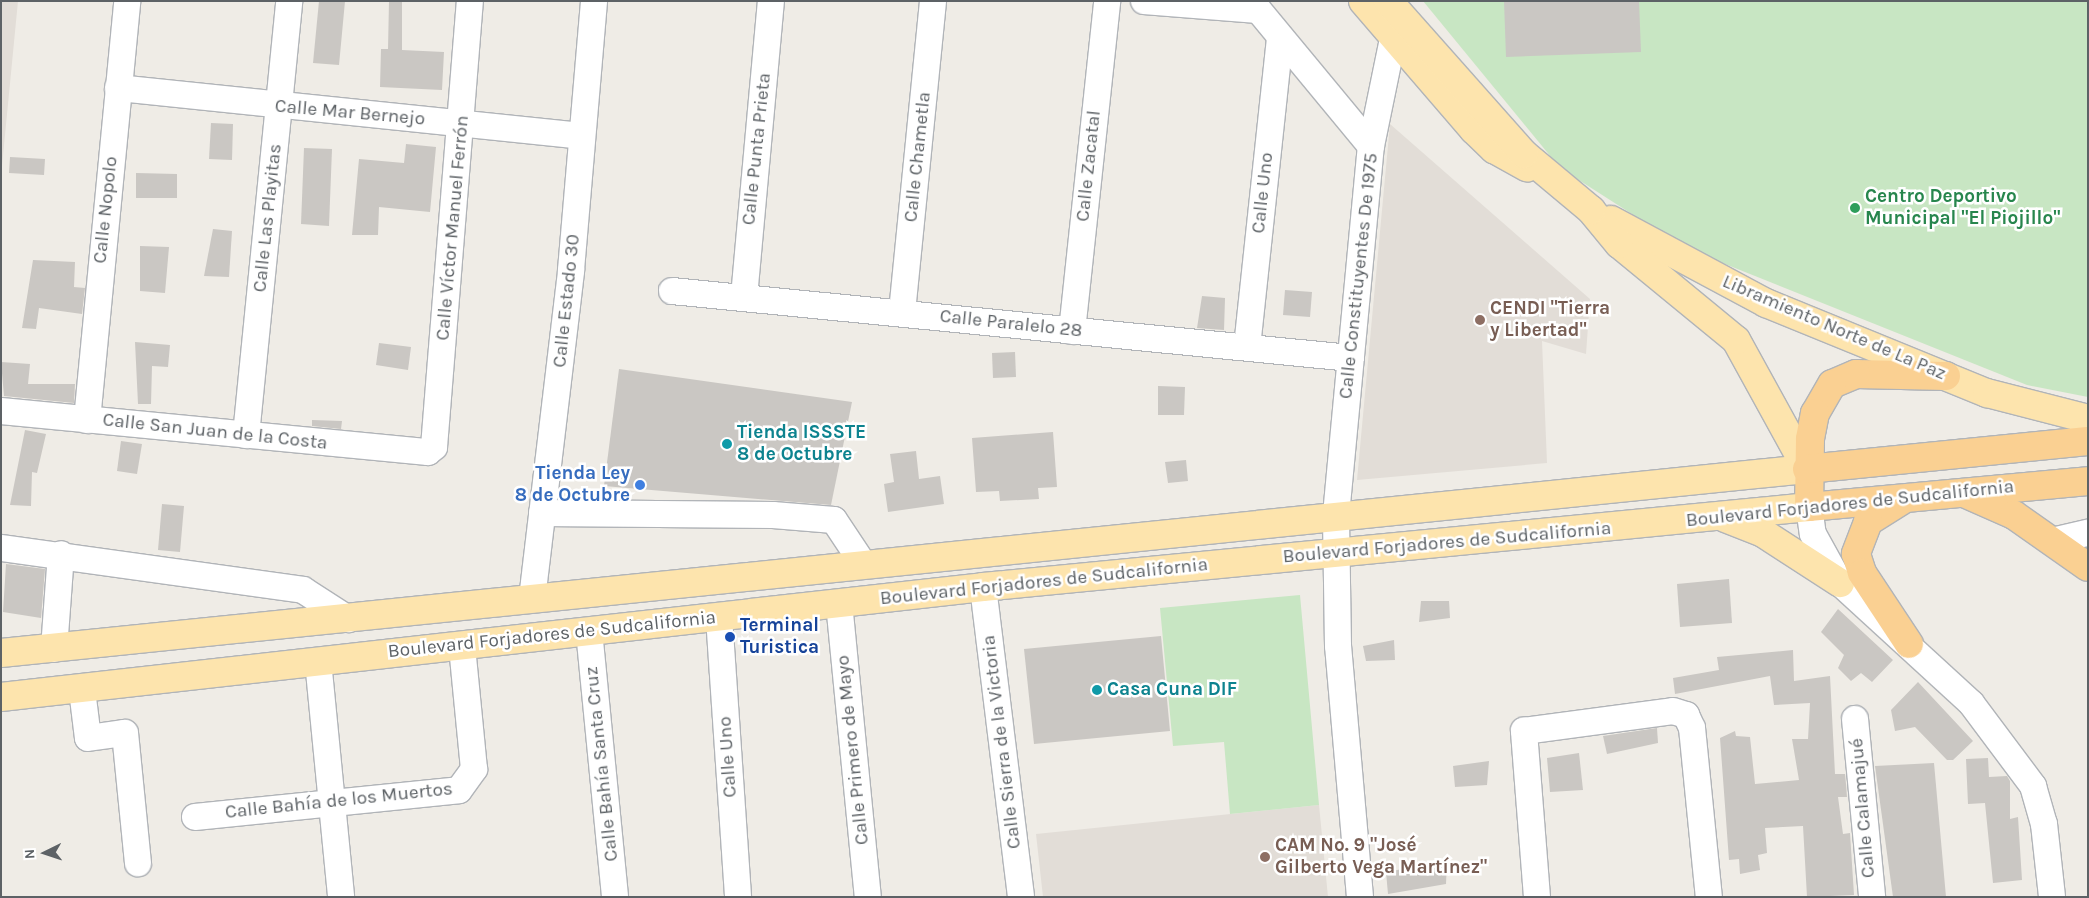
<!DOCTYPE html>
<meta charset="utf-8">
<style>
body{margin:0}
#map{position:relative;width:2089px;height:898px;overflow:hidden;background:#efece6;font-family:Karla,sans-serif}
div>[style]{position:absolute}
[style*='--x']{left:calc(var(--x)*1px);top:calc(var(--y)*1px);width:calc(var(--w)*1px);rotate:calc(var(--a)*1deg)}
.education>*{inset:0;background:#e2ddd7}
.green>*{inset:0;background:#c8e6c3}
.building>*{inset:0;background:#cac7c3}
.roads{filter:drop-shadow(1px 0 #b1b4b8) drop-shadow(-1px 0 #b1b4b8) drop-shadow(0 1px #b1b4b8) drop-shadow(0 -1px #b1b4b8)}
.minor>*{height:26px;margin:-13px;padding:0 13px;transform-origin:13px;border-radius:13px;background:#fff}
.major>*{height:28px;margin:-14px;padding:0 14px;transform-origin:14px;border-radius:14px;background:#fde4ad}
.highway>*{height:28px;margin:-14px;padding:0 14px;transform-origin:14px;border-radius:14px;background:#fad092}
.dots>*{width:14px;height:14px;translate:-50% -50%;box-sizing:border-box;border:2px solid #fff;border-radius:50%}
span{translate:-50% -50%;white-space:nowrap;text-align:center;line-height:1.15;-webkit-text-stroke:5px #fff;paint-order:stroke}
.street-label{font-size:19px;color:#5d6266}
.leisure-label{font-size:19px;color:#27864d;font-weight:700}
.left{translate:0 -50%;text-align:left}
.education-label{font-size:19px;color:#785e54;font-weight:700}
.culture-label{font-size:19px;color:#0d838f;font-weight:700}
.shop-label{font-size:19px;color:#366cbe;font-weight:700}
.right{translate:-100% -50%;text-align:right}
.transit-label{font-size:19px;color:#164399;font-weight:700}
.frame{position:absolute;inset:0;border:2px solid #5d6266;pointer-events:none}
.north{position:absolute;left:20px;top:828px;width:50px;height:50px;-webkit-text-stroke:4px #fff;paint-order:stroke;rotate:266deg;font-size:14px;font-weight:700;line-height:20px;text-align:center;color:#5d6266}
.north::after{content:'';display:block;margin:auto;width:18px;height:22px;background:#5d6266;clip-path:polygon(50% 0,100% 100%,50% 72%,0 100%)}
</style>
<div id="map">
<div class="education">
<div style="clip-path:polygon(1px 1px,18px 1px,1px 176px)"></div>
<div style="clip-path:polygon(1390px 124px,1590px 299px,1586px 354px,1542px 341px,1547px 463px,1357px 480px)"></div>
<div style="clip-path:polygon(1319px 805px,1328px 897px,1043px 897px,1036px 834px)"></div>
</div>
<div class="green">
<div style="clip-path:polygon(1423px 1px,2088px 1px,2088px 397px,2027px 385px,1685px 248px,1560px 168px)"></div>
<div style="clip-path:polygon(1300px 595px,1319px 805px,1230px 814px,1224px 742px,1173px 746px,1160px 608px)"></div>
</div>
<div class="building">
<div style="clip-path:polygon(319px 1px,345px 1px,339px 65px,313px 63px)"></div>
<div style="clip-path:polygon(389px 1px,402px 1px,402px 50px,444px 52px,442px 90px,380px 87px,381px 49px,388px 49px)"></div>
<div style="clip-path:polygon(1504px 1px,1639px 1px,1641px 52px,1506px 57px)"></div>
<div style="clip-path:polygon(211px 123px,233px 124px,232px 160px,209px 159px)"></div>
<div style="clip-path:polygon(406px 144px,436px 147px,430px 212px,379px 207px,378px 235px,352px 235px,359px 159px,404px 163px)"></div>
<div style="clip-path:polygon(304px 148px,332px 149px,329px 226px,301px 224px)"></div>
<div style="clip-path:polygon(10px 157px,45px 159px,44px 175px,9px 173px)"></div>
<div style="clip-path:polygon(136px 173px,177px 174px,177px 198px,136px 198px)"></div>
<div style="clip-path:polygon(213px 229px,232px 231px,229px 277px,204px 276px)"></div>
<div style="clip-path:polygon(140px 246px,169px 247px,165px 293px,140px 291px)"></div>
<div style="clip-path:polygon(33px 260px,75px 262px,74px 287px,85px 288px,82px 314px,39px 308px,36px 329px,22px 328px)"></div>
<div style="clip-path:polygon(1285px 290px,1312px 292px,1310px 317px,1283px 315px)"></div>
<div style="clip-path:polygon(1202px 296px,1225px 298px,1224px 330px,1197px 328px)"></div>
<div style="clip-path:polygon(135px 342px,170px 345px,168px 367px,152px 366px,151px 404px,138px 404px)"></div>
<div style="clip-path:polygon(379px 343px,411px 347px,408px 370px,376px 365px)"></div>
<div style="clip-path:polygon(1015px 352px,1016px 377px,993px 378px,992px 353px)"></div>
<div style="clip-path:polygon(1px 362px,30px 364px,28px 384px,75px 384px,74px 403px,4px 396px)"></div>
<div style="clip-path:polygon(619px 369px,852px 402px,831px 505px,604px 486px)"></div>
<div style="clip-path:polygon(1158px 386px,1185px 387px,1184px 415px,1158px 415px)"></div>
<div style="clip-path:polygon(312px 420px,342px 421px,341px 429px,312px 426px)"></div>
<div style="clip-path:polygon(25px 430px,46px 434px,37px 473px,32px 472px,31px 506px,10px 505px)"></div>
<div style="clip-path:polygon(1053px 432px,1057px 487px,1038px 488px,1039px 499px,1000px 501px,999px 491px,976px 492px,972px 438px)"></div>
<div style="clip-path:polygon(121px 441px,142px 444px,137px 474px,117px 471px)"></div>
<div style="clip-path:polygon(916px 451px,919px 479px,940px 476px,944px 504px,888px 512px,884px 484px,894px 482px,890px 454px)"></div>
<div style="clip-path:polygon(1186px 460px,1188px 481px,1168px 483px,1165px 462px)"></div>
<div style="clip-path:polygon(162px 504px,184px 506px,180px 552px,158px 550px)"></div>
<div style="clip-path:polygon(6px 564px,45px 569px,41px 618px,3px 612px)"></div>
<div style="clip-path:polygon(1729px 579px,1732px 623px,1680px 627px,1677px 584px)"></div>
<div style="clip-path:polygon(1421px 601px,1449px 601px,1450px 618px,1419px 622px)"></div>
<div style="clip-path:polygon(1838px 609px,1893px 660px,1872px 682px,1861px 673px,1851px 681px,1838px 668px,1844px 655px,1821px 632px)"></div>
<div style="clip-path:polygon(1161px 636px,1170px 731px,1034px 744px,1024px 649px)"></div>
<div style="clip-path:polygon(1394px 640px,1395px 660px,1366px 661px,1363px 646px)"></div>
<div style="clip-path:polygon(1793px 650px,1794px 681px,1830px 676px,1835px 774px,1845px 774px,1846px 784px,1847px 797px,1838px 797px,1843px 834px,1850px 833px,1854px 895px,1807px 897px,1803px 826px,1765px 828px,1767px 853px,1758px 855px,1760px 870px,1740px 874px,1739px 859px,1729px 860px,1720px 738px,1735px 731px,1736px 736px,1750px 737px,1755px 784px,1799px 780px,1792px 739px,1808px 739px,1810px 703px,1774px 705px,1770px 676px,1675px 694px,1673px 678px,1719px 670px,1717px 657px)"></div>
<div style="clip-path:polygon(1918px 682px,1973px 741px,1953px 760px,1947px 760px,1915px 727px,1895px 731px,1891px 710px)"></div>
<div style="clip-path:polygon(1657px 728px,1658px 743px,1607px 754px,1603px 736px)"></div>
<div style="clip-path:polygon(1579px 753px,1583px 790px,1550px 792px,1547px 758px)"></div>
<div style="clip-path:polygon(1988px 758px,1989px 777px,2007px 776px,2010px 781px,2010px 819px,2018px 817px,2022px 880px,1993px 883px,1985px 803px,1968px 804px,1966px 759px)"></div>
<div style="clip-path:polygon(1489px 761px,1487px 785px,1455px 787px,1453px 766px)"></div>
<div style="clip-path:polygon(1934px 763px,1946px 897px,1893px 897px,1875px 766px)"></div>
<div style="clip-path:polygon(1447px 861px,1446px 884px,1388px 894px,1386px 872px)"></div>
</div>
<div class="roads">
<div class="minor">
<div style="--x:1144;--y:1;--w:114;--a:4.5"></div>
<div style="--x:1251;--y:1;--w:188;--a:50.4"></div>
<div style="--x:118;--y:88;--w:465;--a:5.9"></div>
<div style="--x:672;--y:291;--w:682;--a:5.64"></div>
<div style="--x:744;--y:297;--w:297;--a:-84.8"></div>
<div style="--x:902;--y:312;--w:313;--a:-84.3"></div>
<div style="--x:1072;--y:331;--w:332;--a:-83.9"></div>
<div style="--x:1247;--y:347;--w:310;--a:-83.9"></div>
<div style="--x:1;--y:411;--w:429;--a:5.5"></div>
<div style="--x:428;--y:452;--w:8;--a:-40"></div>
<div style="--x:434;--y:447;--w:447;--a:-85.4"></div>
<div style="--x:87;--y:420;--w:421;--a:-84.5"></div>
<div style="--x:246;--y:435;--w:436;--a:-84.3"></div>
<div style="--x:1809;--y:507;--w:27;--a:82"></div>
<div style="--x:1813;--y:534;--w:56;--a:61.1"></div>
<div style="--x:1840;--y:583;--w:178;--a:42.5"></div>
<div style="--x:1971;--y:703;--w:104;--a:53.2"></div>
<div style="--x:2033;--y:786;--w:40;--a:74"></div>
<div style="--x:2044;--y:824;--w:73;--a:83.7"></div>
<div style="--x:542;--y:513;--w:231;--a:0.5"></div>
<div style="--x:773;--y:515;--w:61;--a:4.7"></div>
<div style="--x:834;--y:520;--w:54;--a:56.3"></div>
<div style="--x:2052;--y:541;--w:37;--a:-13"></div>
<div style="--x:1;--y:548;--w:305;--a:7.9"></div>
<div style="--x:303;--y:590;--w:54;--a:32.8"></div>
<div style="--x:983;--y:587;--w:312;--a:83"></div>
<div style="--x:532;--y:599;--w:331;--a:-83.2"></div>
<div style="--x:571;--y:270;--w:270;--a:-85.1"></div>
<div style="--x:839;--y:603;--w:295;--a:84.4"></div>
<div style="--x:719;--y:617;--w:281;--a:86.1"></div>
<div style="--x:589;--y:631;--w:267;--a:84.4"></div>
<div style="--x:54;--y:649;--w:95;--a:-85.8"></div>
<div style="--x:318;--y:661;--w:237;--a:84.4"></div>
<div style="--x:82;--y:690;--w:48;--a:82.9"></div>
<div style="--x:88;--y:738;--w:37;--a:-8"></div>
<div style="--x:125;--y:733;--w:131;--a:84.3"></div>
<div style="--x:1855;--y:719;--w:179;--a:84.5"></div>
<div style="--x:195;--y:817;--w:265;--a:-5.8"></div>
<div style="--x:459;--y:790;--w:26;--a:-54"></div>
<div style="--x:474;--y:769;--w:123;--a:-95.6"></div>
<div style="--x:1360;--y:897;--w:252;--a:-95"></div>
<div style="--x:1338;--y:646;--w:131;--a:-90.9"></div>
<div style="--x:1336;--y:515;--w:371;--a:-84.6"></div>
<div style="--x:1371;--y:146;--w:109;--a:-78.4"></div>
<div style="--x:1537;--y:897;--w:167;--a:-94.5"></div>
<div style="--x:1524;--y:731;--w:150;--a:-7.6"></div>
<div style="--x:1673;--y:711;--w:14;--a:17"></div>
<div style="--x:1686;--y:715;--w:14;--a:65"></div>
<div style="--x:1692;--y:728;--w:170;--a:84.3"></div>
</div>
<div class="major">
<div style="--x:1363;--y:1;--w:170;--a:49.3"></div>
<div style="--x:1474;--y:130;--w:28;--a:44"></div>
<div style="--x:1494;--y:149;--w:38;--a:29"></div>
<div style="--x:1611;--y:220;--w:176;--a:28.2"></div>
<div style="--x:1766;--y:303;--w:239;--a:22.2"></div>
<div style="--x:1987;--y:393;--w:104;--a:14.4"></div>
<div style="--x:1725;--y:518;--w:41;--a:21.5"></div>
<div style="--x:1763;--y:533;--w:92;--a:33"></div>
<div style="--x:1;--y:653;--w:1815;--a:-5.82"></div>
<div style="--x:1807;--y:469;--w:147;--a:-118.8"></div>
<div style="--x:1736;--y:340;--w:151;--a:-140.6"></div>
<div style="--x:1619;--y:244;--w:44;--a:-129.5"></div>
<div style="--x:1591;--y:210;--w:87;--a:-140.1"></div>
<div style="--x:1524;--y:154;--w:205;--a:-131.6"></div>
<div style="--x:1;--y:697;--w:988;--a:-6.39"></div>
<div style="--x:983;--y:587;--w:830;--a:-5.53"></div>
</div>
<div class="highway">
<div style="--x:1946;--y:376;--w:90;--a:-178.7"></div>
<div style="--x:1856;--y:374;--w:26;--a:157"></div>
<div style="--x:1832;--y:384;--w:34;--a:120"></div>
<div style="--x:1815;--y:413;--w:26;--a:101"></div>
<div style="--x:1810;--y:439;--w:68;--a:90.8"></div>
<div style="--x:1809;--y:507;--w:280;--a:-5.3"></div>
<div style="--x:1807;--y:469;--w:282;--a:-5.7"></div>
<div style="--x:1966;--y:494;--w:52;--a:23.6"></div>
<div style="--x:2014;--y:515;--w:90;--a:35.1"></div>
<div style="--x:1901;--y:501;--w:39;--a:148"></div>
<div style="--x:1868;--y:522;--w:34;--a:111"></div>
<div style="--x:1856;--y:554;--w:20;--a:72"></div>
<div style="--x:1862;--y:573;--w:85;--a:56.5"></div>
</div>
</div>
<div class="dots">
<div style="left:1855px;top:208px;background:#2e9e5b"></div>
<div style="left:1480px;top:320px;background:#8d6e63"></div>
<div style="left:727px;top:444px;background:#0f9aa8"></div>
<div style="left:640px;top:485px;background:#3f7fe0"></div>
<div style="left:730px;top:637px;background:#1a4fb4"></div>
<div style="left:1097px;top:690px;background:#0f9aa8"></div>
<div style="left:1265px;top:857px;background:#8d6e63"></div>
</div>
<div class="street-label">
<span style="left:350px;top:113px;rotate:5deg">Calle Mar Bernejo</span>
<span style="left:757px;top:149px;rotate:-84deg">Calle Punta Prieta</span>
<span style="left:918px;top:157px;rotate:-84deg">Calle Chametla</span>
<span style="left:1089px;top:166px;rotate:-84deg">Calle Zacatal</span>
<span style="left:1263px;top:193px;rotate:-84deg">Calle Uno</span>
<span style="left:106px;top:210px;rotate:-84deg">Calle Nopolo</span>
<span style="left:268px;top:218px;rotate:-84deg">Calle Las Playitas</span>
<span style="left:453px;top:228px;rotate:-85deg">Calle Víctor Manuel Ferrón</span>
<span style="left:1359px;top:276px;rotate:-84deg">Calle Constituyentes De 1975</span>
<span style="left:567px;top:301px;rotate:-84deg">Calle Estado 30</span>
<span style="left:1011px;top:324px;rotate:6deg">Calle Paralelo 28</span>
<span style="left:1834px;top:328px;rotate:23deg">Libramiento Norte de La Paz</span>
<span style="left:215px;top:432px;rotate:6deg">Calle San Juan de la Costa</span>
<span style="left:1850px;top:504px;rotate:-6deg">Boulevard Forjadores de Sudcalifornia</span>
<span style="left:1447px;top:543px;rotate:-5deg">Boulevard Forjadores de Sudcalifornia</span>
<span style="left:1044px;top:582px;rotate:-6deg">Boulevard Forjadores de Sudcalifornia</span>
<span style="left:552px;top:635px;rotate:-6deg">Boulevard Forjadores de Sudcalifornia</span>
<span style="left:1002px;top:742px;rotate:-97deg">Calle Sierra de la Victoria</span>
<span style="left:853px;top:750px;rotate:-96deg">Calle Primero de Mayo</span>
<span style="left:728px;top:757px;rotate:-94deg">Calle Uno</span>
<span style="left:602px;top:764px;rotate:-96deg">Calle Bahía Santa Cruz</span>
<span style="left:339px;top:801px;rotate:-6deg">Calle Bahía de los Muertos</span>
<span style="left:1863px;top:808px;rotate:-95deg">Calle Calamajué</span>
</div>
<div class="leisure-label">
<span class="left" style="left:1865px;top:208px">Centro Deportivo<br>Municipal "El Piojillo"</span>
</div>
<div class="education-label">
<span class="left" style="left:1490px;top:320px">CENDI "Tierra<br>y Libertad"</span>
<span class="left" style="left:1275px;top:857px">CAM No. 9 "José<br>Gilberto Vega Martínez"</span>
</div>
<div class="culture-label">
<span class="left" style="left:737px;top:444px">Tienda ISSSTE<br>8 de Octubre</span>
<span class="left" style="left:1107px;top:690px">Casa Cuna DIF</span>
</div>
<div class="shop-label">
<span class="right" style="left:630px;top:485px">Tienda Ley<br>8 de Octubre</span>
</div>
<div class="transit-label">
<span class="left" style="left:740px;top:637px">Terminal<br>Turistica</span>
</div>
<div class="frame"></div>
<div class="north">N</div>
</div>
